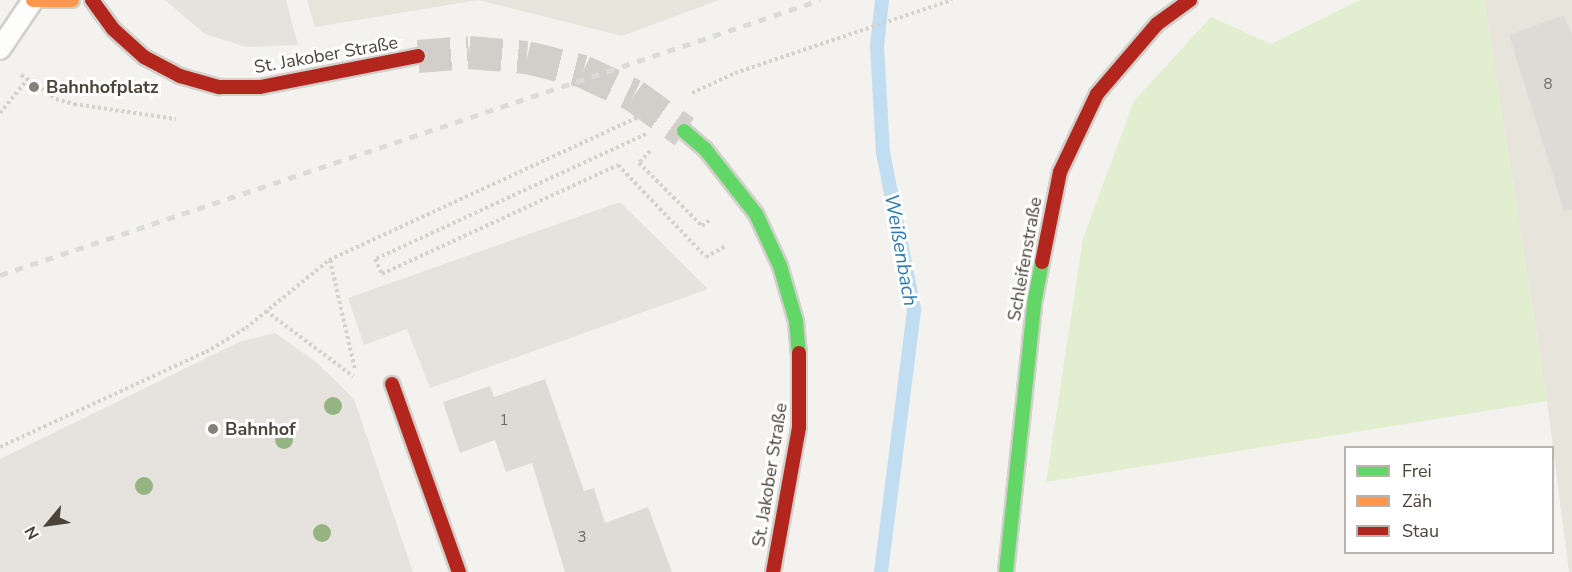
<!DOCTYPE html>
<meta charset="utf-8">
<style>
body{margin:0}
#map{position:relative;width:1572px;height:572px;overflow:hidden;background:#f4f2ee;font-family:"Nunito Sans",sans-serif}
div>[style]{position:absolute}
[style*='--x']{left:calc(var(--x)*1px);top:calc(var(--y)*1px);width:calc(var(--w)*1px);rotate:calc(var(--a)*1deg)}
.residential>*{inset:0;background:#e7e4dc}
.green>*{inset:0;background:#e1eecf}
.parking>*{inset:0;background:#e6e3df}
.stream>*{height:14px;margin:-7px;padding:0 7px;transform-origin:7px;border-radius:7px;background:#c0ddf1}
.building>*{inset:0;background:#dedbd6}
.secondary-tunnel>*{height:33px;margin-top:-16.5px;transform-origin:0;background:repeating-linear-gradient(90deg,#d2cfca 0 33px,transparent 0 49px)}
.path>*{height:4px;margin-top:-2px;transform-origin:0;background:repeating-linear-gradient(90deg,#d3d2cc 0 3px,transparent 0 6px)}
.roads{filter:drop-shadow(2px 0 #d2d0cb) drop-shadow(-2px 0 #d2d0cb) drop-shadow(0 2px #d2d0cb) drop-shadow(0 -2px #d2d0cb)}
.lane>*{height:20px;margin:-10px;padding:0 10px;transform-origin:10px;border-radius:10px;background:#fdfdfc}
.fast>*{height:14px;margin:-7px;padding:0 7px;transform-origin:7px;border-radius:7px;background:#63d668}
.slow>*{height:14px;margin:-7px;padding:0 7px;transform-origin:7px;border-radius:7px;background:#ff974d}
.jam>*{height:14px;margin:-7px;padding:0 7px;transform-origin:7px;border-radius:7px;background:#b3261e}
.rail>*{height:4.5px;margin-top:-2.25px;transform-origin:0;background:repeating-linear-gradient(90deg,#dbdbda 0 8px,transparent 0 16px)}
.trees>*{width:18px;height:18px;margin:-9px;border-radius:50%;background:#96b382}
.dots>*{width:16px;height:16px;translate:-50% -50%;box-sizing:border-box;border:3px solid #fff;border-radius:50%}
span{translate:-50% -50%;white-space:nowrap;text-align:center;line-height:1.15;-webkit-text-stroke:6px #fff;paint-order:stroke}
.number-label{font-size:15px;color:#706a61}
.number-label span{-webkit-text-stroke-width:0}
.street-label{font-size:18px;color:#4b4439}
.poi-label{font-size:18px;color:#4b4439;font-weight:700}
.left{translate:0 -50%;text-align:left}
.water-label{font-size:20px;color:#2e7ab2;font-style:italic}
.legend{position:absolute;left:1344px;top:446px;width:210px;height:108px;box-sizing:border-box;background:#fff;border:2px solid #b7b4b0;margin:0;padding:8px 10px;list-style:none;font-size:18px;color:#4b4439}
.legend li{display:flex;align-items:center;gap:12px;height:30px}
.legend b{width:30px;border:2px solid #b7b4b0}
.north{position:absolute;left:18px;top:494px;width:60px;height:60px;-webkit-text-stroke:4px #fff;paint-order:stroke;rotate:241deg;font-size:16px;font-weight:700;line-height:24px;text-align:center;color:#4b4439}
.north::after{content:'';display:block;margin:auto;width:21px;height:27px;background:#4b4439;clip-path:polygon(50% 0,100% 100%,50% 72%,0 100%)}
</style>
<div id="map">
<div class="residential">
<div style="clip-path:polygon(307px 0,719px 0,622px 36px,478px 0,315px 27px)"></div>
<div style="clip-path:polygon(1484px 0,1572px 0,1572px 572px,1569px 572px,1547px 401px)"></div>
</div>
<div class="green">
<div style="clip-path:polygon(1360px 0,1484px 0,1547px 401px,1046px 482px,1083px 238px,1134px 101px,1211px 17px,1271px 44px)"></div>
</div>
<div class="parking">
<div style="clip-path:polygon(165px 0,286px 0,298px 45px,246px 47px,205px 34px)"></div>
<div style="clip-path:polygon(620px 202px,708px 289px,430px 388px,407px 329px,364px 345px,348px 298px)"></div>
<div style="clip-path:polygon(275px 333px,315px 361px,354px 399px,413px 572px,0 572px,0 459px,239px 342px)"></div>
</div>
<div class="stream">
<div style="--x:881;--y:572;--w:265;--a:-82.8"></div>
<div style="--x:914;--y:309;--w:159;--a:-101.2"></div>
<div style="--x:883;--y:153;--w:107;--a:-93.2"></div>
<div style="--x:877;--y:46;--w:46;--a:-83.8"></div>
</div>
<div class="building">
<div style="clip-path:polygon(1564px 15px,1572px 35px,1572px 210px,1564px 211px,1509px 35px)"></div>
<div style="clip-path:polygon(545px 379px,584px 491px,594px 488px,605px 523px,648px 507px,672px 572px,565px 572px,532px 463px,506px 472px,495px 440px,460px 453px,443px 402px,490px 386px,494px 397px)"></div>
</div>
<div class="secondary-tunnel">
<div style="--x:418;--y:56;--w:51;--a:-4.5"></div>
<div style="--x:469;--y:52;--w:58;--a:4.9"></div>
<div style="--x:527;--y:57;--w:58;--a:14"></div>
<div style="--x:583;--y:71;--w:56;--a:25.2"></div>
<div style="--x:634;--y:95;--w:62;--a:35.8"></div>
</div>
<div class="path">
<div style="--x:21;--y:75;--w:42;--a:34.4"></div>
<div style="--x:56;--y:99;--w:19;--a:16"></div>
<div style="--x:74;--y:104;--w:103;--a:8.4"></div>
<div style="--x:692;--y:93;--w:47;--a:-24.9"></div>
<div style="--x:735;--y:73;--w:229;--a:-18.6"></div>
<div style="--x:0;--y:113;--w:43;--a:-50.7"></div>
<div style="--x:646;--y:134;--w:298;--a:155.2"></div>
<div style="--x:375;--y:259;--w:17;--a:65"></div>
<div style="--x:382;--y:274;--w:260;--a:-24.8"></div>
<div style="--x:618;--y:165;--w:127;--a:46.3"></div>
<div style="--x:706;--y:257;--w:23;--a:-29"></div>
<div style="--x:650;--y:151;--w:16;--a:133"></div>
<div style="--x:639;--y:163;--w:89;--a:45"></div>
<div style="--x:702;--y:226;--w:11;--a:-38"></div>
<div style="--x:330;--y:260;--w:113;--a:77.2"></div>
<div style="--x:266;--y:311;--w:109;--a:36.8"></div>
<div style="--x:0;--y:447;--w:227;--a:-24.8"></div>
<div style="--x:206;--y:352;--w:47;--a:-31"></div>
<div style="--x:246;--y:328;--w:107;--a:-39.3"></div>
<div style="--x:329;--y:260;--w:353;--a:-24.8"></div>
</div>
<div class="roads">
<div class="lane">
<div style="--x:0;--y:49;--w:59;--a:-56"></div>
</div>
<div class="fast">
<div style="--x:684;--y:131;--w:28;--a:41"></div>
<div style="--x:705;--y:149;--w:83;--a:51.9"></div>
<div style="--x:756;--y:214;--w:57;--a:65.2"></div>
<div style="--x:780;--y:266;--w:57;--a:73.8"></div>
<div style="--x:796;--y:321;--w:32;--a:85"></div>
<div style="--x:1006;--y:572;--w:269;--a:-84"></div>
<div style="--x:1034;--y:304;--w:43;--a:-79.2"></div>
</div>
<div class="slow">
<div style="--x:33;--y:0;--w:39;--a:0"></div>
</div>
<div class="jam">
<div style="--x:92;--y:0;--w:36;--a:54"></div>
<div style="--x:113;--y:29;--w:42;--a:42.1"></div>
<div style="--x:144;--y:57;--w:41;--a:27.8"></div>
<div style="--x:180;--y:76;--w:41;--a:15.8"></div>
<div style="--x:219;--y:87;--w:41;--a:0"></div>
<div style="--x:260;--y:87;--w:161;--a:-11.1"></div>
<div style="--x:1042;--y:262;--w:92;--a:-78.7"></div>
<div style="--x:1060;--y:172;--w:86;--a:-64.6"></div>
<div style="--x:1097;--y:94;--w:92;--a:-49.4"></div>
<div style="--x:1157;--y:24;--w:41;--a:-36"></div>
<div style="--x:392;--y:384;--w:200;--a:70.4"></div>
<div style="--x:773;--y:572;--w:147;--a:-79.8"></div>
<div style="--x:799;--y:427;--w:74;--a:-90"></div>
</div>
</div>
<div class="rail">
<div style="--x:0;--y:275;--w:865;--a:-18.54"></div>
</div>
<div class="trees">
<div style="left:333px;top:406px"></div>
<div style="left:284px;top:440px"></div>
<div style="left:144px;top:486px"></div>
<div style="left:322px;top:533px"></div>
</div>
<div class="dots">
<div style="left:34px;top:87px;background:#868178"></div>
<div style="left:213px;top:429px;background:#868178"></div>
</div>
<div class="number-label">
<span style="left:1548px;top:85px">8</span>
<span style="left:504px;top:421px">1</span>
<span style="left:582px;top:538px">3</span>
</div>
<div class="street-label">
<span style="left:326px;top:55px;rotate:-10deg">St. Jakober Straße</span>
<span style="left:1025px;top:259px;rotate:-80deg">Schleifenstraße</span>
<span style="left:770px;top:475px;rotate:-81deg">St. Jakober Straße</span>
</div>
<div class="poi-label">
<span class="left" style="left:46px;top:87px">Bahnhofplatz</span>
<span class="left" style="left:225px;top:429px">Bahnhof</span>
</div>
<div class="water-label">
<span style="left:901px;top:250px;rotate:80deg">Weißenbach</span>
</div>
<ul class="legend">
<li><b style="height:8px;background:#63d668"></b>Frei</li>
<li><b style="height:8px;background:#ff974d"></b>Zäh</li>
<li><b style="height:8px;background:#b3261e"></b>Stau</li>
</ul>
<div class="north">N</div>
</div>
